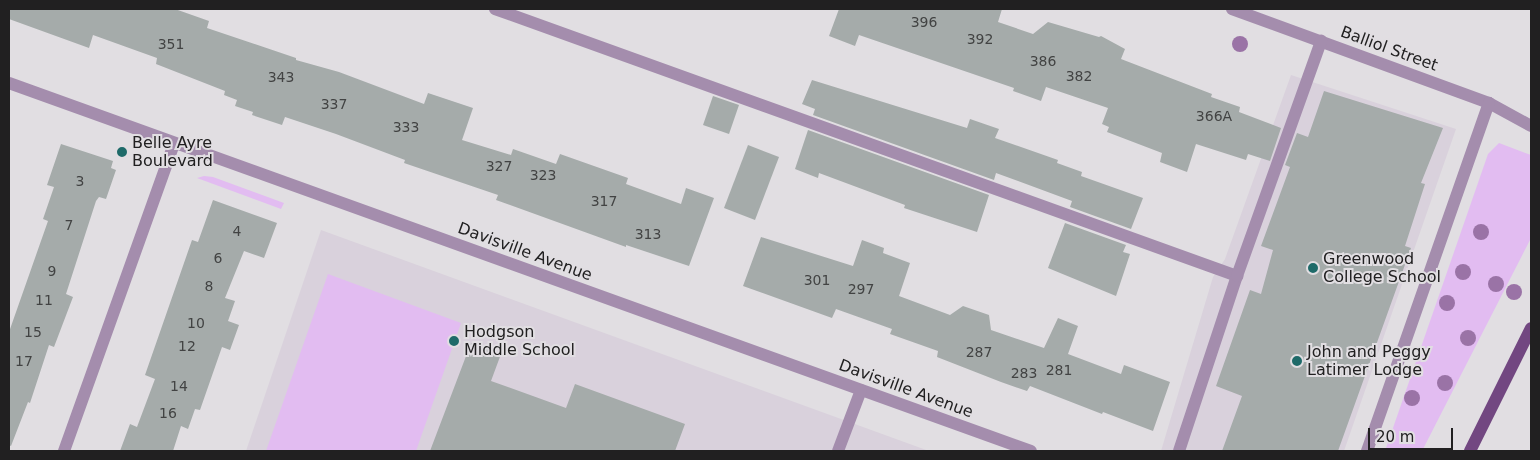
<!DOCTYPE html>
<style>
body{margin:0}
#map{position:relative;width:1540px;height:460px;overflow:hidden;background:#e1dee2;font-family:"DejaVu Sans",sans-serif}
div>[style]{position:absolute}
[style*='--x']{left:calc(var(--x)*1px);top:calc(var(--y)*1px);width:calc(var(--w)*1px);rotate:calc(var(--a)*1deg)}
.built>*{inset:0;background:#d9d1dc}
.green>*{inset:0;background:#e2bcf1}
.building>*{inset:0;background:#a5abaa}
.minor>*{height:12px;margin:-6px;padding:0 6px;transform-origin:6px;border-radius:6px;background:#a48dad}
.major>*{height:12px;margin:-6px;padding:0 6px;transform-origin:6px;border-radius:6px;background:#724781}
.trees>*{width:16px;height:16px;margin:-8px;border-radius:50%;background:#9a73a6}
.dots>*{width:14px;height:14px;translate:-50% -50%;box-sizing:border-box;border:2px solid #e1dee2;border-radius:50%}
span{translate:-50% -50%;white-space:nowrap;text-align:center;line-height:1.15;-webkit-text-stroke:4px #e1dee2;paint-order:stroke}
.number-label{font-size:14px;color:#424343}
.number-label span{-webkit-text-stroke-width:0}
.street-label{font-size:16px;color:#212021}
.poi-label{font-size:16px;color:#212021}
.left{translate:0 -50%;text-align:left}
.frame{position:absolute;inset:0;border:10px solid #212021;pointer-events:none}
.scale{position:absolute;left:1368px;top:428px;width:85px;height:22px;box-sizing:border-box;border:2px solid #212021;border-top:0;padding-left:6px;font-size:15px;line-height:18px;white-space:nowrap;color:#212021;-webkit-text-stroke:4px #e1dee2;paint-order:stroke}
</style>
<div id="map">
<div class="built">
<div style="clip-path:polygon(1291px 75px,1456px 129px,1344px 451px,1161px 451px,1213px 277px,1225px 259px)"></div>
<div style="clip-path:polygon(321px 230px,929px 451px,246px 451px)"></div>
</div>
<div class="green">
<div style="clip-path:polygon(1499px 143px,1531px 155px,1531px 238px,1422px 451px,1385px 451px,1488px 154px)"></div>
<div style="clip-path:polygon(204px 176px,213px 177px,284px 203px,281px 209px,197px 178px)"></div>
<div style="clip-path:polygon(328px 274px,461px 323px,416px 451px,266px 451px)"></div>
</div>
<div class="building">
<div style="clip-path:polygon(9px 9px,175px 9px,209px 21px,207px 28px,296px 58px,296px 60px,339px 72px,424px 104px,428px 93px,473px 108px,462px 140px,511px 155px,513px 149px,556px 164px,560px 154px,628px 178px,626px 184px,681px 204px,686px 188px,714px 198px,689px 266px,626px 245px,626px 247px,496px 200px,498px 195px,404px 163px,405px 160px,336px 134px,285px 117px,282px 125px,252px 115px,253px 112px,235px 106px,237px 100px,224px 95px,225px 91px,156px 64px,157px 58px,93px 35px,89px 48px,9px 19px)"></div>
<div style="clip-path:polygon(839px 9px,1002px 9px,998px 22px,1033px 34px,1048px 22px,1099px 37px,1101px 36px,1125px 49px,1121px 59px,1212px 94px,1211px 97px,1240px 107px,1239px 112px,1281px 128px,1270px 161px,1248px 154px,1246px 160px,1196px 144px,1187px 172px,1160px 162px,1162px 153px,1107px 132px,1109px 127px,1102px 124px,1108px 108px,1046px 87px,1041px 101px,1013px 91px,1014px 88px,859px 35px,855px 46px,829px 36px)"></div>
<div style="clip-path:polygon(812px 80px,967px 128px,970px 119px,999px 129px,995px 138px,1058px 160px,1057px 163px,1082px 172px,1081px 176px,1143px 198px,1131px 229px,1070px 207px,1072px 201px,996px 173px,994px 180px,813px 115px,815px 109px,802px 104px)"></div>
<div style="clip-path:polygon(1324px 91px,1443px 128px,1421px 183px,1425px 184px,1405px 246px,1411px 248px,1338px 451px,1222px 451px,1242px 396px,1216px 386px,1250px 290px,1261px 294px,1273px 250px,1261px 246px,1290px 167px,1285px 165px,1297px 133px,1308px 137px)"></div>
<div style="clip-path:polygon(713px 96px,739px 105px,729px 134px,703px 125px)"></div>
<div style="clip-path:polygon(808px 130px,989px 195px,977px 232px,904px 208px,905px 205px,819px 173px,818px 178px,795px 169px)"></div>
<div style="clip-path:polygon(61px 144px,113px 161px,111px 168px,116px 170px,106px 199px,99px 197px,96px 201px,66px 294px,73px 297px,54px 347px,49px 345px,30px 403px,28px 402px,11px 446px,9px 445px,9px 332px,48px 221px,43px 219px,54px 187px,47px 185px)"></div>
<div style="clip-path:polygon(748px 145px,779px 157px,755px 220px,724px 208px)"></div>
<div style="clip-path:polygon(213px 200px,277px 223px,264px 258px,244px 251px,225px 298px,235px 301px,228px 321px,239px 325px,230px 350px,222px 347px,200px 410px,195px 409px,188px 429px,181px 426px,173px 451px,120px 451px,130px 424px,137px 427px,155px 379px,145px 375px,192px 240px,198px 242px)"></div>
<div style="clip-path:polygon(1065px 223px,1126px 245px,1123px 252px,1130px 254px,1116px 296px,1048px 268px)"></div>
<div style="clip-path:polygon(761px 237px,853px 266px,862px 240px,884px 248px,883px 253px,910px 263px,899px 296px,950px 315px,963px 306px,989px 315px,991px 330px,1044px 348px,1058px 318px,1078px 326px,1068px 354px,1121px 374px,1124px 365px,1170px 382px,1153px 431px,1103px 412px,1102px 414px,1030px 386px,1027px 391px,1001px 382px,937px 357px,938px 351px,890px 334px,892px 329px,836px 309px,832px 318px,743px 286px)"></div>
<div style="clip-path:polygon(471px 343px,501px 354px,491px 381px,566px 408px,575px 384px,685px 424px,675px 451px,430px 451px)"></div>
</div>
<div class="minor">
<div style="--x:495;--y:9;--w:789;--a:19.79"></div>
<div style="--x:1232;--y:9;--w:274;--a:20.1"></div>
<div style="--x:1489;--y:103;--w:48;--a:28.7"></div>
<div style="--x:9;--y:83;--w:1086;--a:19.8"></div>
<div style="--x:64;--y:451;--w:327;--a:-70.3"></div>
<div style="--x:838;--y:451;--w:65;--a:-69.3"></div>
<div style="--x:1179;--y:451;--w:184;--a:-71.7"></div>
<div style="--x:1237;--y:276;--w:250;--a:-70.3"></div>
<div style="--x:1367;--y:451;--w:369;--a:-70.7"></div>
</div>
<div class="major">
<div style="--x:1470;--y:451;--w:137;--a:-63.6"></div>
</div>
<div class="trees">
<div style="left:1240px;top:44px"></div>
<div style="left:1481px;top:232px"></div>
<div style="left:1463px;top:272px"></div>
<div style="left:1496px;top:284px"></div>
<div style="left:1514px;top:292px"></div>
<div style="left:1447px;top:303px"></div>
<div style="left:1468px;top:338px"></div>
<div style="left:1445px;top:383px"></div>
<div style="left:1412px;top:398px"></div>
</div>
<div class="dots">
<div style="left:122px;top:152px;background:#1e6a69"></div>
<div style="left:1313px;top:268px;background:#1e6a69"></div>
<div style="left:454px;top:341px;background:#1e6a69"></div>
<div style="left:1297px;top:361px;background:#1e6a69"></div>
</div>
<div class="number-label">
<span style="left:924px;top:22px">396</span>
<span style="left:980px;top:39px">392</span>
<span style="left:171px;top:44px">351</span>
<span style="left:1043px;top:61px">386</span>
<span style="left:1079px;top:76px">382</span>
<span style="left:281px;top:77px">343</span>
<span style="left:334px;top:104px">337</span>
<span style="left:1214px;top:116px">366A</span>
<span style="left:406px;top:127px">333</span>
<span style="left:499px;top:166px">327</span>
<span style="left:543px;top:175px">323</span>
<span style="left:80px;top:181px">3</span>
<span style="left:604px;top:201px">317</span>
<span style="left:69px;top:225px">7</span>
<span style="left:237px;top:231px">4</span>
<span style="left:648px;top:234px">313</span>
<span style="left:218px;top:258px">6</span>
<span style="left:52px;top:271px">9</span>
<span style="left:817px;top:280px">301</span>
<span style="left:209px;top:286px">8</span>
<span style="left:861px;top:289px">297</span>
<span style="left:44px;top:300px">11</span>
<span style="left:196px;top:323px">10</span>
<span style="left:33px;top:332px">15</span>
<span style="left:187px;top:346px">12</span>
<span style="left:979px;top:352px">287</span>
<span style="left:24px;top:361px">17</span>
<span style="left:1059px;top:370px">281</span>
<span style="left:1024px;top:373px">283</span>
<span style="left:179px;top:386px">14</span>
<span style="left:168px;top:413px">16</span>
</div>
<div class="street-label">
<span style="left:1389px;top:49px;rotate:20deg">Balliol Street</span>
<span style="left:525px;top:252px;rotate:20deg">Davisville Avenue</span>
<span style="left:906px;top:389px;rotate:20deg">Davisville Avenue</span>
</div>
<div class="poi-label">
<span class="left" style="left:132px;top:152px">Belle Ayre<br>Boulevard</span>
<span class="left" style="left:1323px;top:268px">Greenwood<br>College School</span>
<span class="left" style="left:464px;top:341px">Hodgson<br>Middle School</span>
<span class="left" style="left:1307px;top:361px">John and Peggy<br>Latimer Lodge</span>
</div>
<div class="frame"></div>
<div class="scale">20 m</div>
</div>
